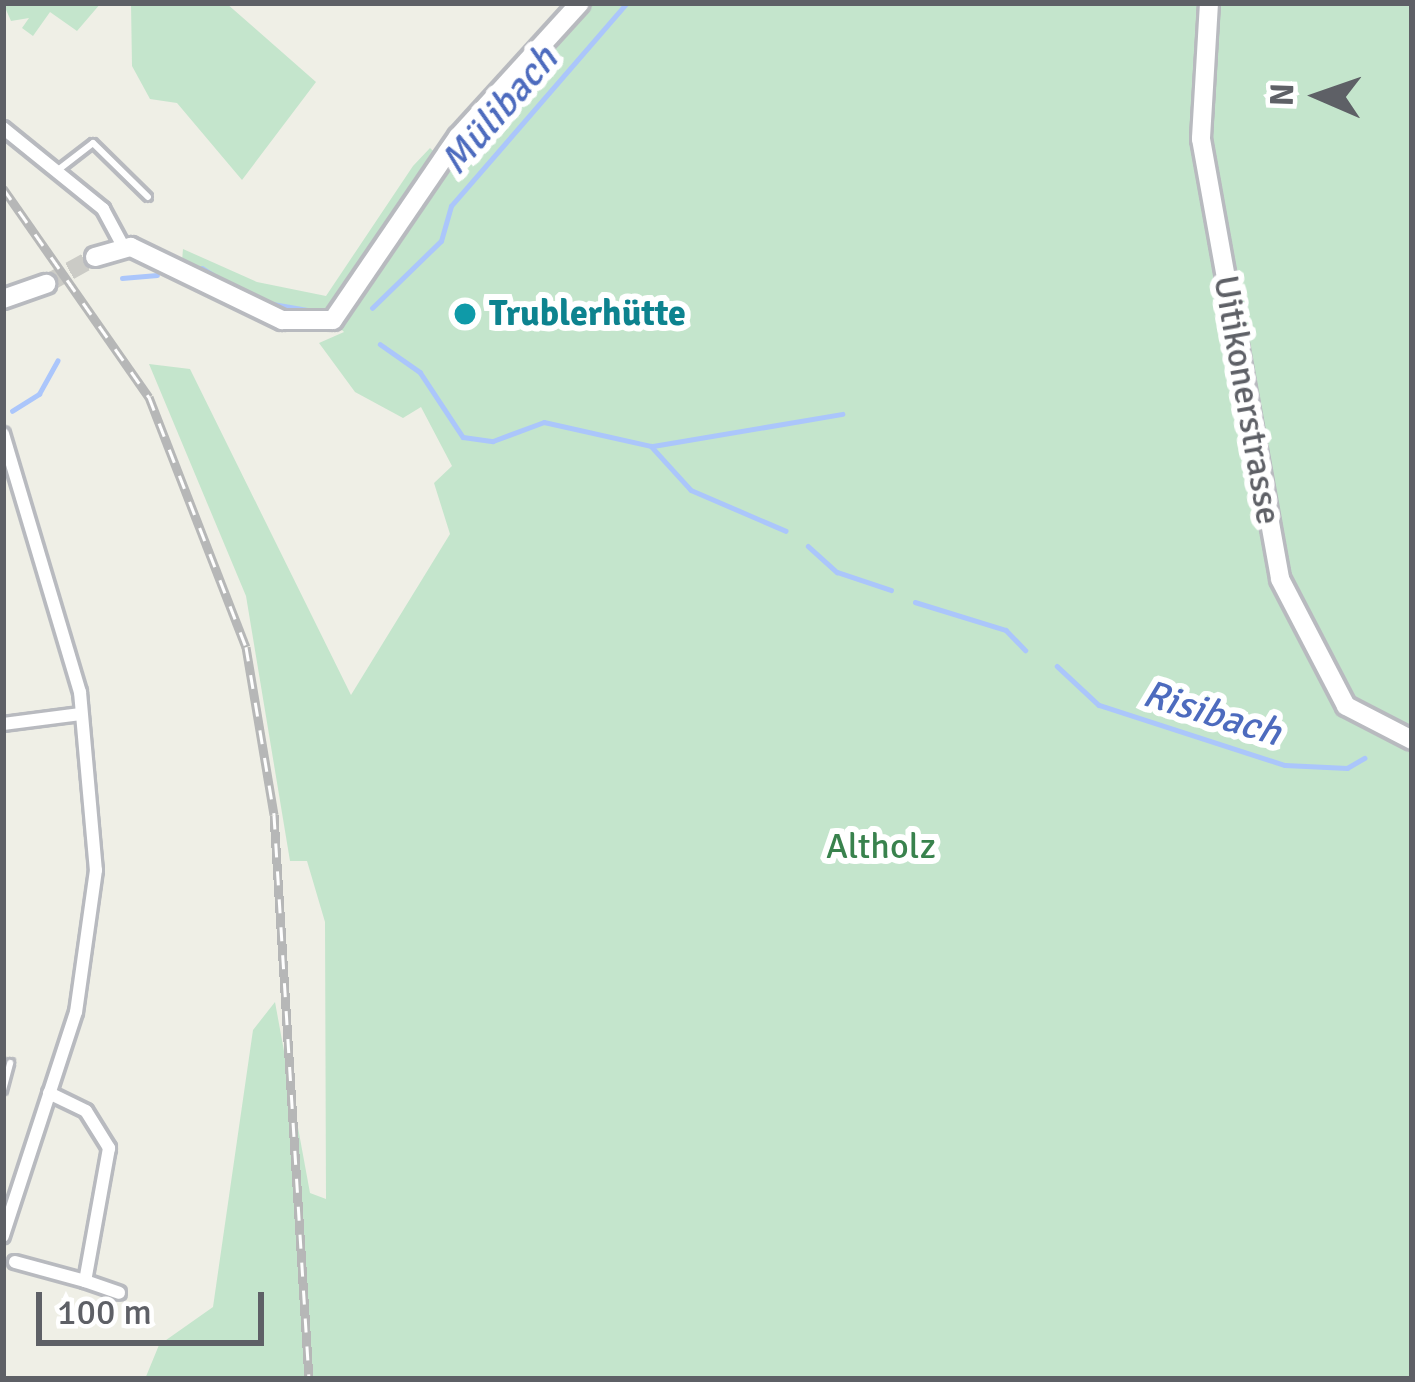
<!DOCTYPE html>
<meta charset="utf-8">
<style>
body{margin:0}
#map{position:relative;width:1415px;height:1382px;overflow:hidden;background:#efefe6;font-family:Signika,sans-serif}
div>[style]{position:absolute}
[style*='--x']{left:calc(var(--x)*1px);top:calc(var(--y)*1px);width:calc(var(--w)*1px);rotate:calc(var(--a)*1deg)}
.green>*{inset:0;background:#c4e5cc}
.stream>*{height:4.5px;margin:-2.25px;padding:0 2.25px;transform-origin:2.25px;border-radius:2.25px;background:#abc6fb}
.secondary-tunnel>*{height:18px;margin-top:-9px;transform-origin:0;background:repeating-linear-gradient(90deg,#cbcbc6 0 18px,transparent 0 27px)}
.roads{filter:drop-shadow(3px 0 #b8babf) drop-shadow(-3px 0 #b8babf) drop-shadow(0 3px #b8babf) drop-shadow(0 -3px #b8babf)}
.lane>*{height:6px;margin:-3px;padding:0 3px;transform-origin:3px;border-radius:3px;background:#fff}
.street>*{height:12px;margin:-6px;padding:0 6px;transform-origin:6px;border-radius:6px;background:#fff}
.secondary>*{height:18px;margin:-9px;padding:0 9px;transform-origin:9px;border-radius:9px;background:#fff}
.rail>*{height:9px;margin-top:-4.5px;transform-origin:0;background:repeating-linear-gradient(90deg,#fff 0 14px,#b6b7b7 0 28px);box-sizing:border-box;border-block:3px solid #b6b7b7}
.dots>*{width:33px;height:33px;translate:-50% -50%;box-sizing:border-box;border:6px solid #fff;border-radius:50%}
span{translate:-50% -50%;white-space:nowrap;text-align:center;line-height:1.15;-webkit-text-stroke:12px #fff;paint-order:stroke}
.culture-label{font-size:36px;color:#0d838f;font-weight:700}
.left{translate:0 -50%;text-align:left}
.street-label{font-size:36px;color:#5e6066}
.park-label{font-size:36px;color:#39824d}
.water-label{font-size:39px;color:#4d6bbe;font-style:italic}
.frame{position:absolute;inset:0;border:6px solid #5e6066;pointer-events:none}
.north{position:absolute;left:1259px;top:36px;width:120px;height:120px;-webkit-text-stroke:9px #fff;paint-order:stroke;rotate:272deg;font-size:33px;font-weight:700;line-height:48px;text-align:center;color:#5e6066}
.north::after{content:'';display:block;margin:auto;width:42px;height:54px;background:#5e6066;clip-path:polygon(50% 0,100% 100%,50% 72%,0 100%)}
.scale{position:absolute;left:36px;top:1292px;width:228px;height:54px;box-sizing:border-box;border:6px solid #5e6066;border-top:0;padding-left:15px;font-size:36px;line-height:42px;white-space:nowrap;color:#5e6066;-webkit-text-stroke:9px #fff;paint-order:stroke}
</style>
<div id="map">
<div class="green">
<div style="clip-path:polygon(3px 3px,101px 3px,77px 31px,50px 12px,33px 36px,22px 28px,29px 18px,11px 21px)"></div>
<div style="clip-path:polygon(131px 3px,226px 3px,316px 82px,242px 180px,177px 103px,150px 99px,132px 66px)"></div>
<div style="clip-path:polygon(588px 3px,1412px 3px,1412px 1379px,145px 1379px,159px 1345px,213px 1307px,253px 1030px,275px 1002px,310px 1193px,326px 1199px,325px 922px,307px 861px,290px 861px,246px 596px,149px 364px,190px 369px,351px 695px,450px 534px,434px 483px,452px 466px,421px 407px,403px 418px,355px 392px,319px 343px,344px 332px,326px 314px,263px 307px,182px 261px,183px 249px,257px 282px,326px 296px,413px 166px,430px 148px,449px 166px)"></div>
</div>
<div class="stream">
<div style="--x:202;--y:268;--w:26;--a:32"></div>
<div style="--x:122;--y:278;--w:35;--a:-5"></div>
<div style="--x:267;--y:303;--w:42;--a:9.7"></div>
<div style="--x:372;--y:308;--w:96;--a:-44.2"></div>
<div style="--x:441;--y:241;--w:36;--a:-74"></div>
<div style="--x:451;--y:206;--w:269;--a:-49.1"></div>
<div style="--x:380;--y:344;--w:49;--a:35"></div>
<div style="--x:420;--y:372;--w:78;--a:56.5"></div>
<div style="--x:463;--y:437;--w:30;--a:8"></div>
<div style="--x:493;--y:441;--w:54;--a:-20.4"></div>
<div style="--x:544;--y:422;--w:110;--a:12.6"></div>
<div style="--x:651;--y:446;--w:59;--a:47.7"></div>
<div style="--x:691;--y:490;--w:103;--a:23.3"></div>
<div style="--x:12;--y:411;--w:32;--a:-32"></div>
<div style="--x:39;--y:394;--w:38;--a:-61"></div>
<div style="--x:653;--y:446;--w:192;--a:-9.6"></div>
<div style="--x:808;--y:546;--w:39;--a:42"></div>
<div style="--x:837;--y:572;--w:57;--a:18.4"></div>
<div style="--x:915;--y:602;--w:95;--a:17.1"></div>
<div style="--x:1006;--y:630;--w:28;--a:46"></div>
<div style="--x:1057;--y:666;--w:57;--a:42.9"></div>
<div style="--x:1099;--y:705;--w:195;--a:17.9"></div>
<div style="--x:1285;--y:765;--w:62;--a:2.8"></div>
<div style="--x:1347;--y:768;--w:20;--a:-30"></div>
</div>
<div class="secondary-tunnel">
<div style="--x:46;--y:284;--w:56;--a:-28.9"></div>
</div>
<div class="roads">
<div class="lane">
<div style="--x:58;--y:170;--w:44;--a:-37.6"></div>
<div style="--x:93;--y:143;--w:77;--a:44.5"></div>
<div style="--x:3;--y:1090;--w:28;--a:-75"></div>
</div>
<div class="street">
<div style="--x:3;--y:128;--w:129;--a:39"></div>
<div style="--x:103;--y:209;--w:44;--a:61.7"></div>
<div style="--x:3;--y:434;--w:269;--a:73.4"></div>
<div style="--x:80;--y:692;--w:179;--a:84.9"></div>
<div style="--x:96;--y:870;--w:143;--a:98"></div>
<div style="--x:76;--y:1012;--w:236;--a:108.1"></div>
<div style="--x:3;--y:724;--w:78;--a:-7.4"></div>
<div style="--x:49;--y:1093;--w:41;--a:25.9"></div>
<div style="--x:86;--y:1111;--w:44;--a:58.1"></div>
<div style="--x:109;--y:1148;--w:135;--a:100.2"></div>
<div style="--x:85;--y:1281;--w:36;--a:19"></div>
<div style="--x:15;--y:1262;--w:73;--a:15.2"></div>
</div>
<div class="secondary">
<div style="--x:1209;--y:3;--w:136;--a:93.4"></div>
<div style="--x:1201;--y:139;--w:447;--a:79.8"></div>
<div style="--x:1280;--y:579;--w:143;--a:62.5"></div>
<div style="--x:1346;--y:706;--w:74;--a:27.3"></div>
<div style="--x:95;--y:257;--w:37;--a:-16"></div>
<div style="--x:131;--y:247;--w:168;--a:25.8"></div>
<div style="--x:282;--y:320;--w:51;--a:0"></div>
<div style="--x:333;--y:320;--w:222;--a:-55.7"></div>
<div style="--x:458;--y:137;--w:181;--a:-47.7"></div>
<div style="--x:3;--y:299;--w:46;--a:-19.2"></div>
</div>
</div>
<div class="rail">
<div style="--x:3;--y:188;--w:255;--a:55.1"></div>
<div style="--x:149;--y:397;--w:268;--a:68.8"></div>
<div style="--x:246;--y:647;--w:170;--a:80.5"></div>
<div style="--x:274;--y:815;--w:565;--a:86.45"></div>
</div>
<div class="dots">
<div style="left:465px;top:314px;background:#0f9aa8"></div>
</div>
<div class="culture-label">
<span class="left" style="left:489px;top:314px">Trublerhütte</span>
</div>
<div class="street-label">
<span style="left:1247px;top:400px;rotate:80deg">Uitikonerstrasse</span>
</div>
<div class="park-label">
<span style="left:881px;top:847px">Altholz</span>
</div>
<div class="water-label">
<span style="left:499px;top:110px;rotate:-49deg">Mülibach</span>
<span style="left:1212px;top:713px;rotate:17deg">Risibach</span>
</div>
<div class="frame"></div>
<div class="north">N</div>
<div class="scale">100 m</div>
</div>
